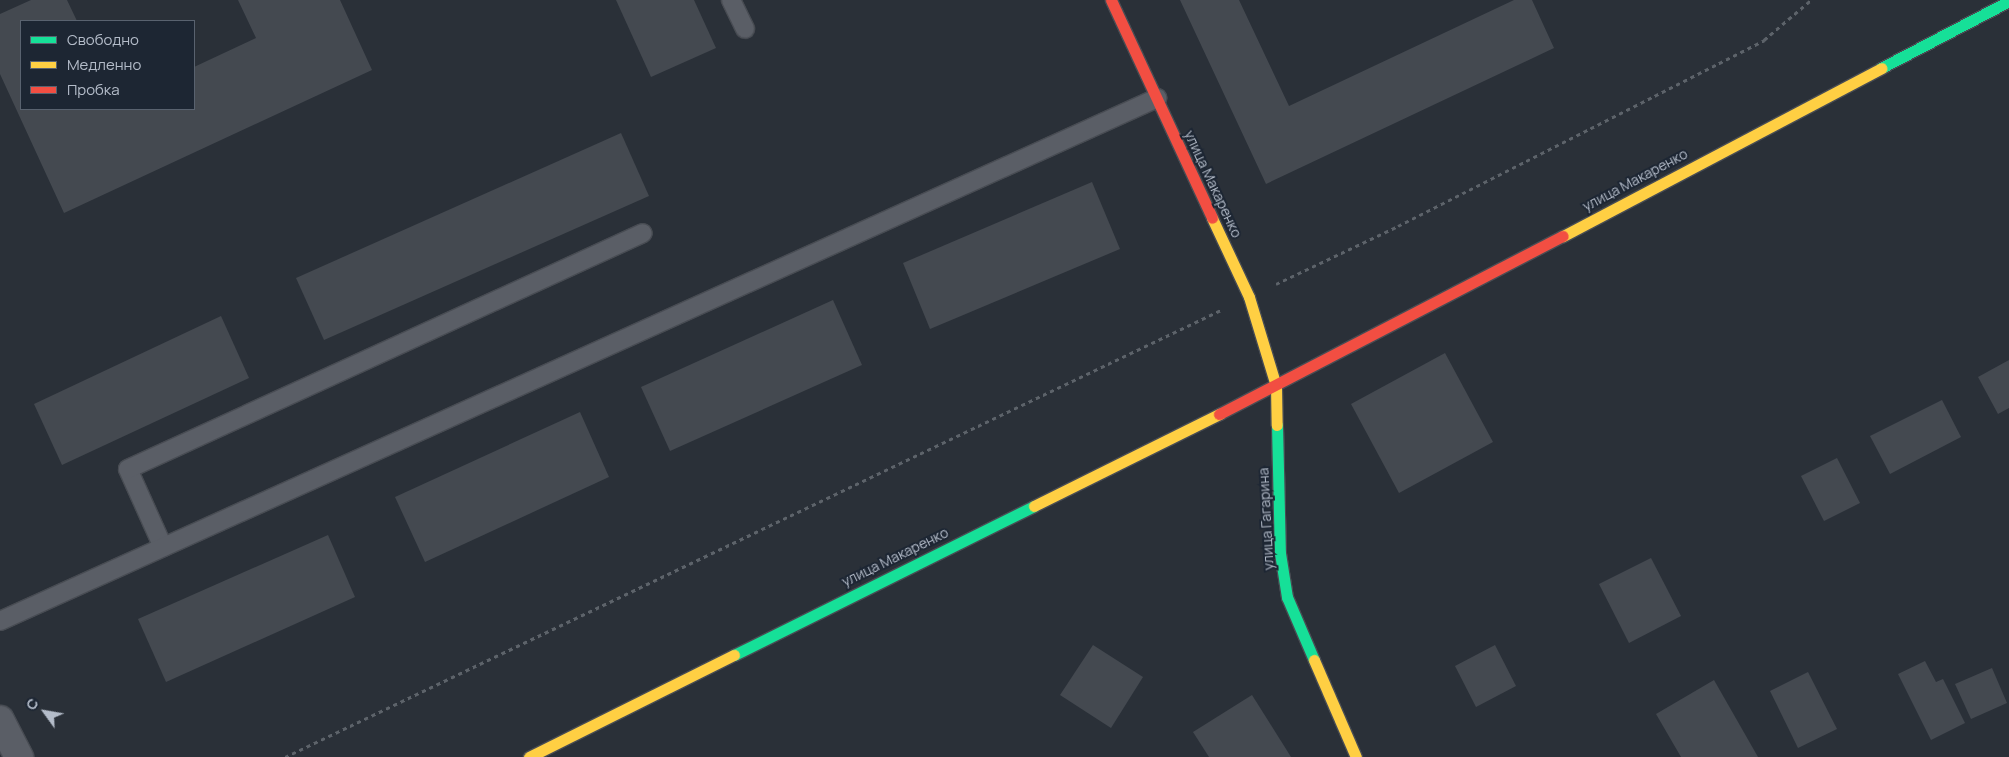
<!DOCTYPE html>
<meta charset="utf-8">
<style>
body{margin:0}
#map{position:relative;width:2009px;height:757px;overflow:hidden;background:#2a3038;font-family:Manrope,sans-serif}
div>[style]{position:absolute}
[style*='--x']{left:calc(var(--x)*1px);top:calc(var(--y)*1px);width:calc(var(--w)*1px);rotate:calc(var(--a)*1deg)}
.building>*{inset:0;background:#444950}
.path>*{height:3px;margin-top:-1.5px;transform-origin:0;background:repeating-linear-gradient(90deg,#5d636a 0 4px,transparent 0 8px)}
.roads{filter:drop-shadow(1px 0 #484c53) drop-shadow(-1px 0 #484c53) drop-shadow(0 1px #484c53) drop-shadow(0 -1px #484c53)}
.lane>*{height:18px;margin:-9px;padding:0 9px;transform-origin:9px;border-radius:9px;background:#5a5e66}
.street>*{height:28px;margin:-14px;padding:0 14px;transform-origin:14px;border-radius:14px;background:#5a5e66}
.fast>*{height:11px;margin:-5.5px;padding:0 5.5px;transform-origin:5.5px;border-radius:5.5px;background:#16e098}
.slow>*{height:11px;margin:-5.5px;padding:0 5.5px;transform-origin:5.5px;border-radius:5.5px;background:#ffcf43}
.jam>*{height:11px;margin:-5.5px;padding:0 5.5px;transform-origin:5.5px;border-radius:5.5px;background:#f24e42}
span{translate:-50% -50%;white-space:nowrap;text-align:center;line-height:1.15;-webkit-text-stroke:4px #1d2633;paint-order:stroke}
.street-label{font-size:14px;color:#b4bcc9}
.legend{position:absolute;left:20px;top:20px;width:175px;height:90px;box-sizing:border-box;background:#1d2633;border:1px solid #59626f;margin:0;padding:6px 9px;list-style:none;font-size:15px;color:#b4bcc9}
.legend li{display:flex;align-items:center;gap:10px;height:25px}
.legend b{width:25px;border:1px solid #59626f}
.north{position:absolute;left:20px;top:687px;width:50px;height:50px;-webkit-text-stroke:4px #1d2633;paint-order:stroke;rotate:302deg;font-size:14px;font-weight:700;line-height:20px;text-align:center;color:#b4bcc9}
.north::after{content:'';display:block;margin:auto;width:18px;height:22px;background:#b4bcc9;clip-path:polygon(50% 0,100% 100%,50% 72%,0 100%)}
</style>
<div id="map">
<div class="building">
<div style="clip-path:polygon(31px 0,67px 0,77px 21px,21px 21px,21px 109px,194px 109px,194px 67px,256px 38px,238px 0,340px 0,372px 70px,64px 213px,0 74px,0 14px)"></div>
<div style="clip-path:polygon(616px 0,694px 0,716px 48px,651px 77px)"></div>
<div style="clip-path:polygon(1180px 0,1239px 0,1289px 106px,1514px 0,1532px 0,1554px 48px,1266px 184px)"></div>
<div style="clip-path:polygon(621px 133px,649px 196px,324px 340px,296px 278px)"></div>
<div style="clip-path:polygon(1092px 182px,1120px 249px,930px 329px,903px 263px)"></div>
<div style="clip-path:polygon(833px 300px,862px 365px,670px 451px,641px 387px)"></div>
<div style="clip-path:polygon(221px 316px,249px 378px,62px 465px,34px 404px)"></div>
<div style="clip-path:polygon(1445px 353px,1493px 442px,1399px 493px,1351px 404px)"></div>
<div style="clip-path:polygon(2009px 360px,2009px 408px,1998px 414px,1978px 377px)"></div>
<div style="clip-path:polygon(1942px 400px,1961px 437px,1890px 474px,1870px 436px)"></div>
<div style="clip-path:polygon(580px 412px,609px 477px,425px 562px,395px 497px)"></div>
<div style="clip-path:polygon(1837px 458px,1860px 503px,1824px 521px,1801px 476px)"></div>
<div style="clip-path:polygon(328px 535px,355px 597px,166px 682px,138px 619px)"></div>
<div style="clip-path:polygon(1651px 558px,1681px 616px,1629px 643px,1599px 584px)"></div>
<div style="clip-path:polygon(1093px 645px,1143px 677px,1111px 728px,1060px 695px)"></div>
<div style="clip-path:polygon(1495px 645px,1516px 686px,1476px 707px,1455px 666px)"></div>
<div style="clip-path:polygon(1925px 661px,1936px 682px,1943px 679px,1965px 723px,1931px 740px,1898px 674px)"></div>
<div style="clip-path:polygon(1992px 668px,2007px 703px,1971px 719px,1955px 684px)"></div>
<div style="clip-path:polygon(1808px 672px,1837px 729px,1798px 748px,1770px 691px)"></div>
<div style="clip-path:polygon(1714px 680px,1758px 757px,1681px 757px,1656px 714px)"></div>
<div style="clip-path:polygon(1252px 695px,1291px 757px,1209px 757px,1193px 732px)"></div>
</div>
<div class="path">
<div style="--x:1276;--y:284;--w:135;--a:-25.4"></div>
<div style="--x:1398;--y:226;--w:411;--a:-26.9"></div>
<div style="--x:1764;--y:40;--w:62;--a:-40.4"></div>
<div style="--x:285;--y:757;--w:1037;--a:-25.53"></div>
</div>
<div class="roads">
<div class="lane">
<div style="--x:731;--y:0;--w:32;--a:64"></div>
<div style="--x:163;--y:547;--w:85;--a:-114.2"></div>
<div style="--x:128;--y:469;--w:566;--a:-24.62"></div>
<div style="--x:0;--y:621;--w:1270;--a:-24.32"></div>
</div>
<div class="street">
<div style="--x:0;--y:720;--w:42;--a:62.8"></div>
</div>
<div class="fast">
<div style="--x:1881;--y:68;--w:144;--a:-27.6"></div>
<div style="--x:1277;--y:425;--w:128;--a:88.7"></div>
<div style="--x:1280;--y:553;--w:45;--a:81"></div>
<div style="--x:1287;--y:597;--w:69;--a:66.8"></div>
<div style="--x:734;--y:655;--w:335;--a:-26.4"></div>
</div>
<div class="slow">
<div style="--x:1212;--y:218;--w:87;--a:64.9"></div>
<div style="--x:1249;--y:297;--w:93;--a:73.1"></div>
<div style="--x:1276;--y:386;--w:39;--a:89"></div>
<div style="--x:1563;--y:236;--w:360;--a:-27.8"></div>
<div style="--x:1034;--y:506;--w:207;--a:-26.4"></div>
<div style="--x:1314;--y:660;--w:106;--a:66.6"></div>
<div style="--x:529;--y:757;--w:229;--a:-26.5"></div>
</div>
<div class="jam">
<div style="--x:1111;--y:0;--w:240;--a:65.1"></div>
<div style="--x:1219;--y:414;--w:387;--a:-27.4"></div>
</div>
</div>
<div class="street-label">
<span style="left:1635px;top:180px;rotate:-28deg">улица Макаренко</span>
<span style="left:1213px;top:184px;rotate:65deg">улица Макаренко</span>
<span style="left:1266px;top:519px;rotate:-93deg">улица Гагарина</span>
<span style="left:895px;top:557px;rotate:-26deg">улица Макаренко</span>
</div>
<ul class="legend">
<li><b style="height:6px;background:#16e098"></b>Свободно</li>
<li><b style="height:6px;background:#ffcf43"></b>Медленно</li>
<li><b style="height:6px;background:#f24e42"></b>Пробка</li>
</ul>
<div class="north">С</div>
</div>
